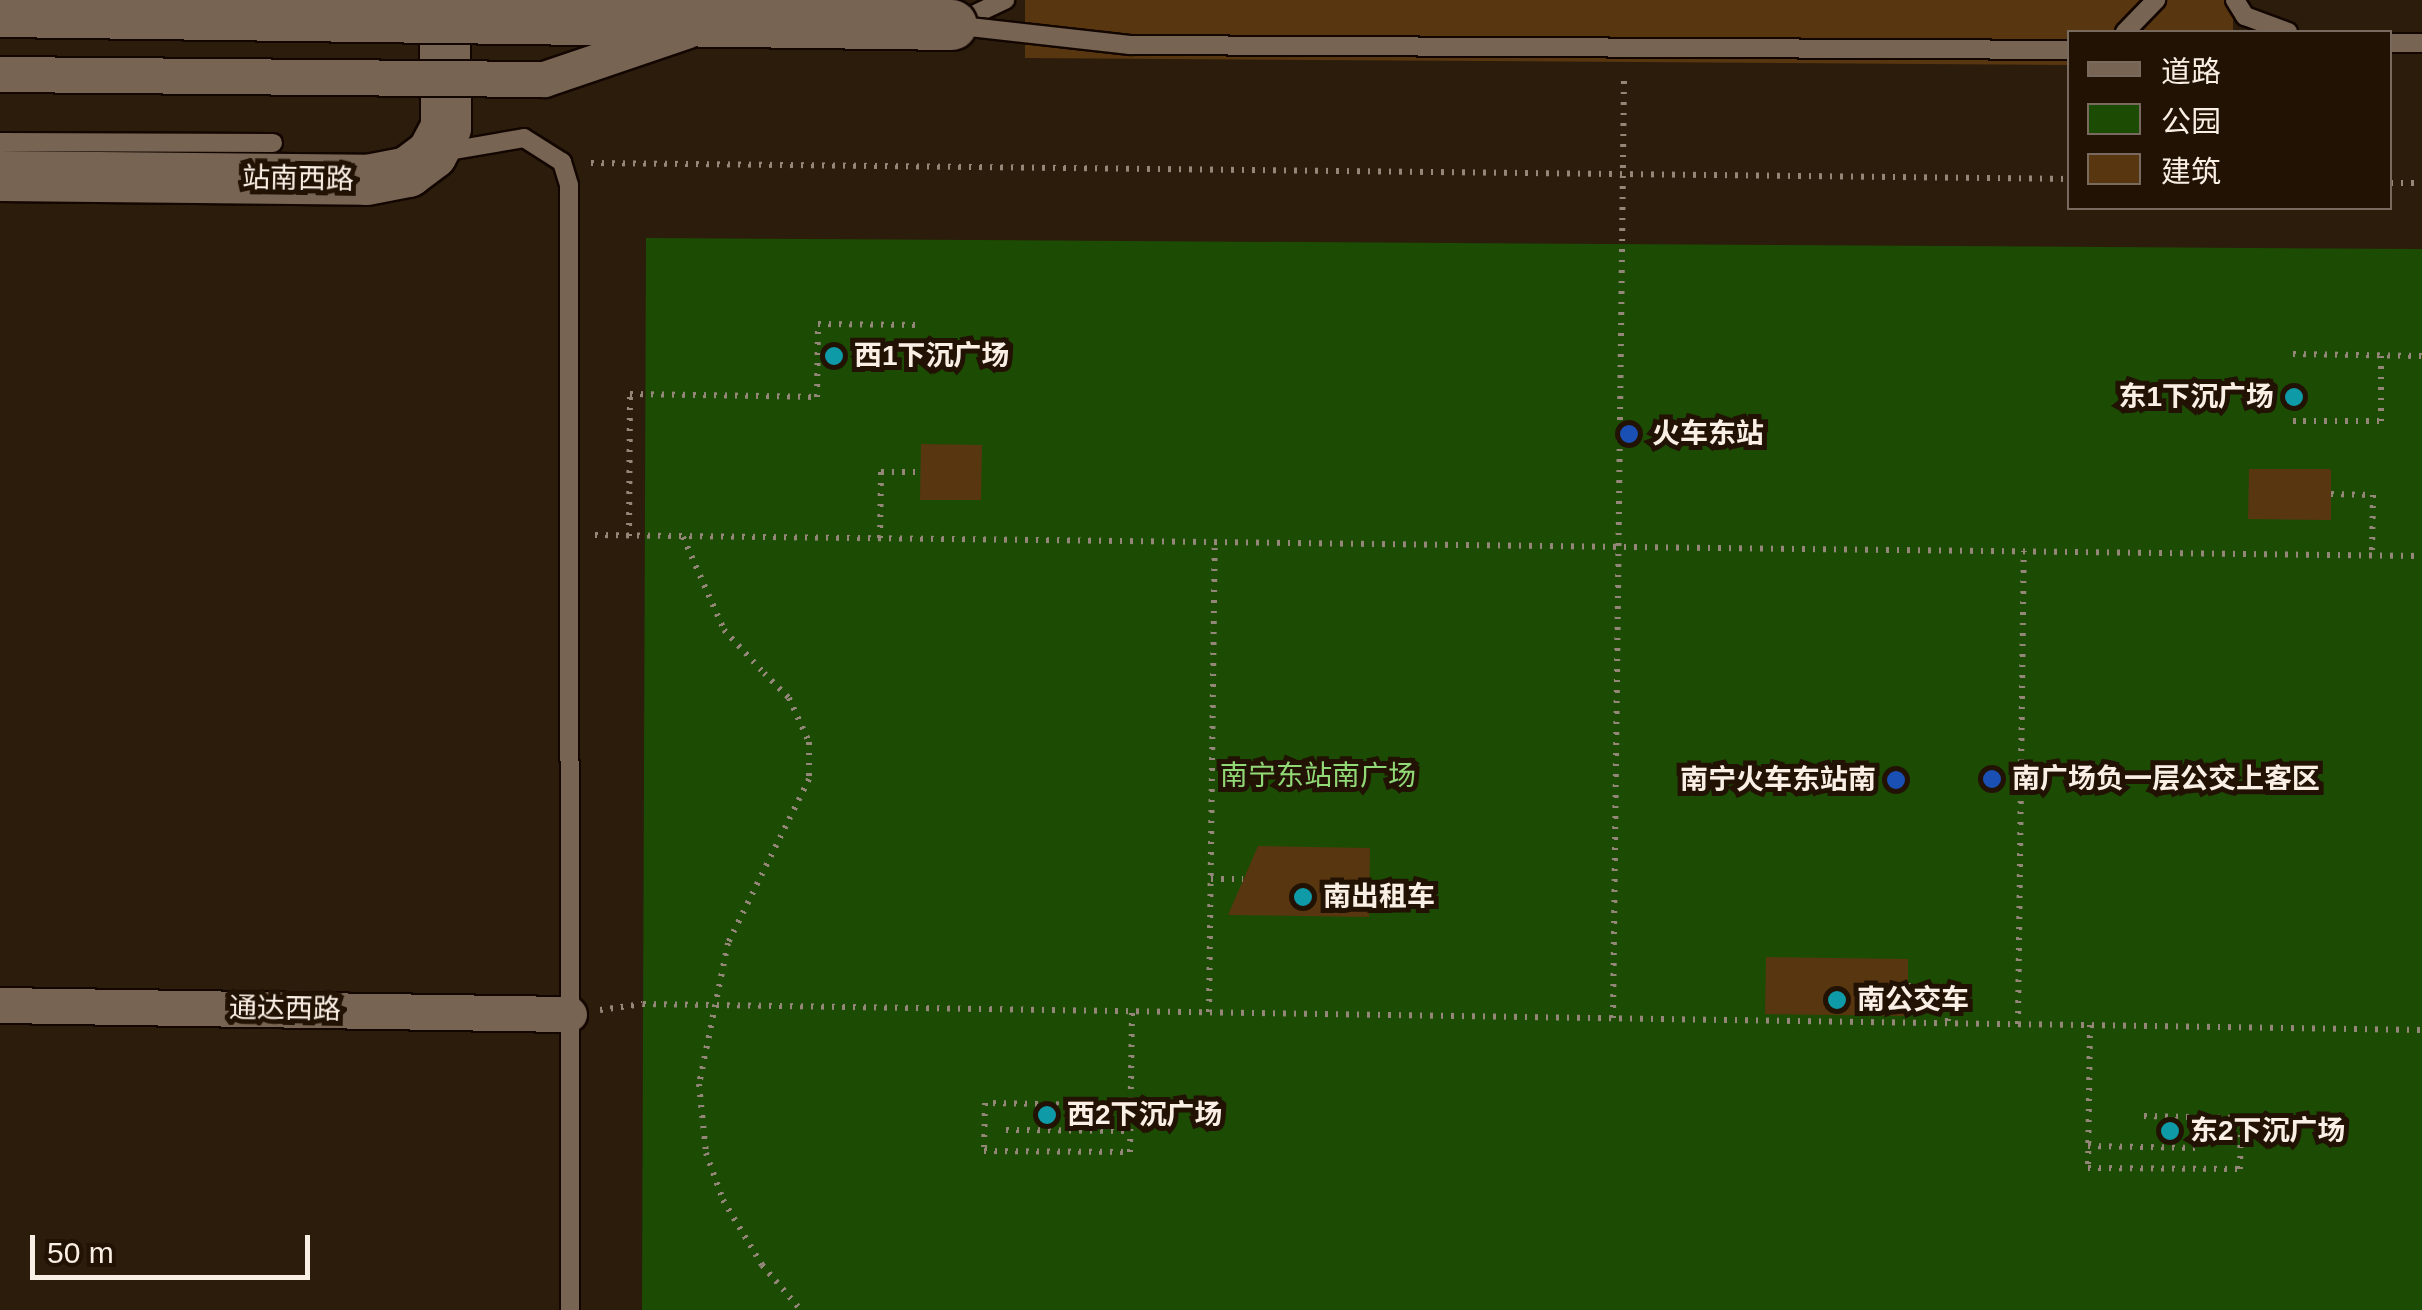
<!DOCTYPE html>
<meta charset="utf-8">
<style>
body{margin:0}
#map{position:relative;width:2422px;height:1310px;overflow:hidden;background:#2c1c0c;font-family:Arial,"Noto Sans SC",sans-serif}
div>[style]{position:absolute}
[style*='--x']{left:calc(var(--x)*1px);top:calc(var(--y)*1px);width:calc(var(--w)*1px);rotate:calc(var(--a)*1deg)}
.green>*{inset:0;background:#1c4c03}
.building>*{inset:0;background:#583610}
.path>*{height:6px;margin-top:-3px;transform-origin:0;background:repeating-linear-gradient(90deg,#94877a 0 2.5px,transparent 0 10.5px)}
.roads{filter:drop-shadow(2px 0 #130600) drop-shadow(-2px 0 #130600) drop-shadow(0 2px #130600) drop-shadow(0 -2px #130600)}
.lane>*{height:18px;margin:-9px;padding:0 9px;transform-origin:9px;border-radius:9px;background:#776452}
.street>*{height:35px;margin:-17.5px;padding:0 17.5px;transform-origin:17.5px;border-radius:17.5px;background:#776452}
.secondary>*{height:50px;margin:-25px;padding:0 25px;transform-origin:25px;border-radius:25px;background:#776452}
.path-bridge>*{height:6px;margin-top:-3px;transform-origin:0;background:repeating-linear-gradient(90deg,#94877a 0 2.5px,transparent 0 10.5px)}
.bridges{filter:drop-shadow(2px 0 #130600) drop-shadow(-2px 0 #130600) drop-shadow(0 2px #130600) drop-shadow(0 -2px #130600)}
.lane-bridge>*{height:18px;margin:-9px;padding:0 9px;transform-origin:9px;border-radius:9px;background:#776452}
.street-bridge>*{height:35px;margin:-17.5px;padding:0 17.5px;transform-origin:17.5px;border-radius:17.5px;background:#776452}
.secondary-bridge>*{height:50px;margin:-25px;padding:0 25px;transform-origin:25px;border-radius:25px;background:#776452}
.dots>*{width:28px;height:28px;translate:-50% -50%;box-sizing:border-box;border:5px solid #221204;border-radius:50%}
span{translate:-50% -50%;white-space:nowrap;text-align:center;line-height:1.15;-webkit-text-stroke:10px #221204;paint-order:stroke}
.street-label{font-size:28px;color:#faefe5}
.poi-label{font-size:28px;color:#faefe5;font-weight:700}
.left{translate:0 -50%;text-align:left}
.right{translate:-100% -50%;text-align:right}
.park-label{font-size:28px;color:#91d877}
.legend{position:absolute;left:2067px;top:30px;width:325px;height:180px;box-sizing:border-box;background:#221204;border:2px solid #786a5e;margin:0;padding:12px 18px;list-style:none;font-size:30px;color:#faefe5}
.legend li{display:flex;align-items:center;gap:20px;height:50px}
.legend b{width:50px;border:2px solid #786a5e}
.scale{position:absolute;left:30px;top:1235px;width:280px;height:45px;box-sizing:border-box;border:5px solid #faefe5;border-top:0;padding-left:12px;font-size:30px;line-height:35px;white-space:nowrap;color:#faefe5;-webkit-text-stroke:8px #221204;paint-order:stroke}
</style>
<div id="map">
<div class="green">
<div style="clip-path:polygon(646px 238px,2422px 249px,2422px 1310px,642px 1310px)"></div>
</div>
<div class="building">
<div style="clip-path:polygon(1025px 0,2233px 0,2233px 32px,2070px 32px,2070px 65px,1025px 58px)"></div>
<div style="clip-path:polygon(921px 444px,982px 445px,981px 500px,920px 500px)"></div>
<div style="clip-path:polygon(2249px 469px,2331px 469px,2331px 520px,2248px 519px)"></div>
<div style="clip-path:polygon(1258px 846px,1370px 848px,1369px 917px,1228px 915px)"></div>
<div style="clip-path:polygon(1766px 957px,1908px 959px,1908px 1016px,1765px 1014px)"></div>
</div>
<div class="path">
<div style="--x:591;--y:163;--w:1479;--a:0.62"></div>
<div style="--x:2390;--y:183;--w:32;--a:0"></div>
<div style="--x:2293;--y:354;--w:129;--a:0.9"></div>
<div style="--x:2293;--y:421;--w:88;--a:0"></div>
<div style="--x:2381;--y:421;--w:66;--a:-90"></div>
<div style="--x:2331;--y:494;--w:42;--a:1.4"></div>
<div style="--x:2373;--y:495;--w:60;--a:91"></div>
<div style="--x:595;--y:535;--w:1827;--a:0.66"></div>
<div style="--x:629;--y:536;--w:142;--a:-89.6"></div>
<div style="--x:630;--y:394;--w:187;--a:0.9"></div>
<div style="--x:817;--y:397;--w:73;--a:-89.2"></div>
<div style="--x:818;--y:324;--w:105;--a:0.5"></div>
<div style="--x:683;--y:537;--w:102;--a:66.2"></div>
<div style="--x:724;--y:630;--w:59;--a:47.1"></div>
<div style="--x:880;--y:538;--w:66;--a:-89.1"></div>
<div style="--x:881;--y:472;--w:40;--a:0"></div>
<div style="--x:1211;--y:879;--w:32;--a:0"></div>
<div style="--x:1908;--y:986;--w:41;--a:1.4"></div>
<div style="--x:1949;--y:987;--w:36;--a:92"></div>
<div style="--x:600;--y:1010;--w:43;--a:-7.9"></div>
<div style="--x:643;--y:1004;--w:1779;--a:0.84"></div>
<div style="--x:1209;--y:1012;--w:470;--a:-89.3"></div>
<div style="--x:1613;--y:1018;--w:944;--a:-89.33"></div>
<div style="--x:2018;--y:1024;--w:473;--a:-89.3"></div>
<div style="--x:2090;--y:1025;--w:143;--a:90.8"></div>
<div style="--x:2088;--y:1168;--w:152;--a:0.4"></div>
<div style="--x:2240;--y:1169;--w:51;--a:-88.9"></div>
<div style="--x:2241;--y:1118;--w:98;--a:-178.8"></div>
<div style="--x:1090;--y:1105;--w:105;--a:-178.9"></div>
<div style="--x:985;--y:1103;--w:48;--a:91.2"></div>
<div style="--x:984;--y:1151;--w:146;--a:0.4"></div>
<div style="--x:1130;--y:1152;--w:141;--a:-89.2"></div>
<div style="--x:1006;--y:1130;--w:124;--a:0.5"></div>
<div style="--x:2088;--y:1146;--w:113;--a:1"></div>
</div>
<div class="roads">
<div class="lane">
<div style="--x:2235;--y:0;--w:19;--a:58"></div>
<div style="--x:2245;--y:16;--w:46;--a:20.4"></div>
<div style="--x:952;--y:25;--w:59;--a:-25.3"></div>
<div style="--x:2125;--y:32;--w:45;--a:-45.9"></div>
<div style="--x:2390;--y:43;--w:32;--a:0"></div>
<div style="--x:0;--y:142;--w:273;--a:0.2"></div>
<div style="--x:443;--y:152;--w:82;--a:-9.8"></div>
<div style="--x:524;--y:138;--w:45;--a:32.3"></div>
<div style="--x:562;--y:162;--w:24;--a:73"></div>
<div style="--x:569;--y:185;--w:1125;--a:89.95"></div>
</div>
<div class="street">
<div style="--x:0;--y:1005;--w:569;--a:0.91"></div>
</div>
<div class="secondary">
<div style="--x:0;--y:176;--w:367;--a:0.6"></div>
<div style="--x:367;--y:180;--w:42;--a:-11"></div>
<div style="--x:408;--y:172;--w:30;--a:-37"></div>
<div style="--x:432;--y:154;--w:30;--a:-62"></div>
<div style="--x:446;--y:128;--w:128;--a:-90.9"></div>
</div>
</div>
<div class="path-bridge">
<div style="--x:764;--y:673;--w:35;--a:45"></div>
<div style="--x:789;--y:698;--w:48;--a:65.6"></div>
<div style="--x:809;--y:742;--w:37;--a:90"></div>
<div style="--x:809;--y:779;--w:183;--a:116.3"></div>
<div style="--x:728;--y:943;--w:144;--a:101.6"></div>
<div style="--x:699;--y:1084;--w:69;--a:84.2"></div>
<div style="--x:706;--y:1153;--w:50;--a:70.1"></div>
<div style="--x:723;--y:1200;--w:76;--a:59"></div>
<div style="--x:762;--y:1265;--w:60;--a:49.1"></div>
</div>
<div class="bridges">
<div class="lane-bridge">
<div style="--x:952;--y:25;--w:179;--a:6.4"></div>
<div style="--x:1130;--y:45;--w:940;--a:0.3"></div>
</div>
<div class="street-bridge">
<div style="--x:0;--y:74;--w:544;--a:0.53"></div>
<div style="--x:544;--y:79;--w:150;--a:-18.7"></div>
</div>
<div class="secondary-bridge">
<div style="--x:0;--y:12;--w:952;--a:0.78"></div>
</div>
</div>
<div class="dots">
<div style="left:834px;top:356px;background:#0f9aa8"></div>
<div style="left:2294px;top:397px;background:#0f9aa8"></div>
<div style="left:1629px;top:434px;background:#1a4fb4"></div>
<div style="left:1992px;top:779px;background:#1a4fb4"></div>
<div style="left:1896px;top:780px;background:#1a4fb4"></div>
<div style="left:1303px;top:897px;background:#0f9aa8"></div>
<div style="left:1837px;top:1000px;background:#0f9aa8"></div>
<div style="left:1047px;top:1115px;background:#0f9aa8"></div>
<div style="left:2170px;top:1131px;background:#0f9aa8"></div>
</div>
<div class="street-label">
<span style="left:298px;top:179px;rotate:1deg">站南西路</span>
<span style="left:285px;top:1009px;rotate:1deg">通达西路</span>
</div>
<div class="poi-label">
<span class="left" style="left:854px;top:356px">西1下沉广场</span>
<span class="right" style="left:2274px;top:397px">东1下沉广场</span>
<span class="left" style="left:1652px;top:434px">火车东站</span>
<span class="left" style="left:2012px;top:779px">南广场负一层公交上客区</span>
<span class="right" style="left:1876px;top:780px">南宁火车东站南</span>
<span class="left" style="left:1323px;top:897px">南出租车</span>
<span class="left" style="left:1857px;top:1000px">南公交车</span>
<span class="left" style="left:1067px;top:1115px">西2下沉广场</span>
<span class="left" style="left:2190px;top:1131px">东2下沉广场</span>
</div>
<div class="park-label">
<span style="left:1318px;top:776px">南宁东站南广场</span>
</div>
<ul class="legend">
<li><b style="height:12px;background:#776452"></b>道路</li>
<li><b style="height:28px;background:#1c4c03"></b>公园</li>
<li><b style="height:28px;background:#583610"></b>建筑</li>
</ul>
<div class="scale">50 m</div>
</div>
